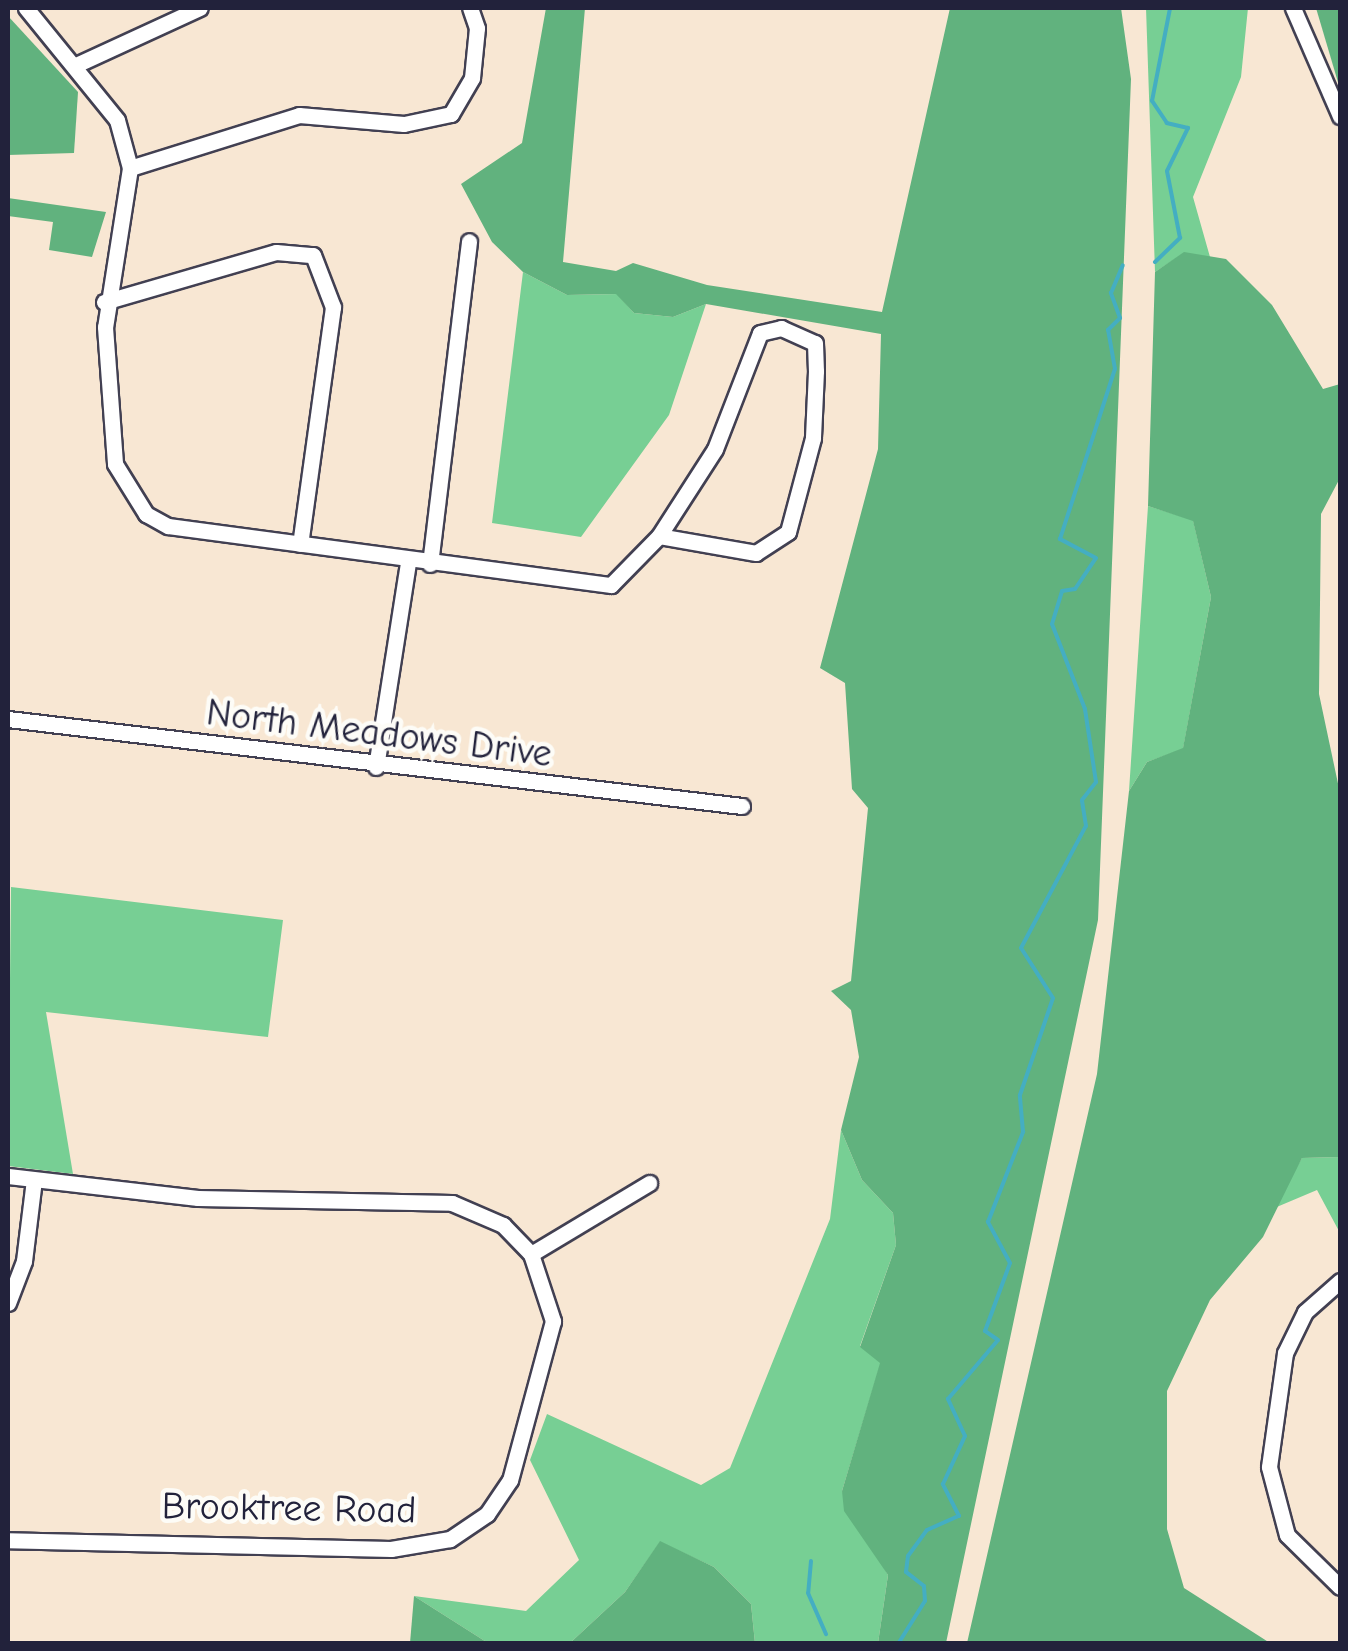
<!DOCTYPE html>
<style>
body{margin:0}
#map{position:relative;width:1348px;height:1651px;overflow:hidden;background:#f8e7d3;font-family:"Comic Neue",sans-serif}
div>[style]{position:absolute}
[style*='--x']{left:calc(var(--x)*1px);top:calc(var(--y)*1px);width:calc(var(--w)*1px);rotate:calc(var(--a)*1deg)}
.green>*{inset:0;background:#77cf94}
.forest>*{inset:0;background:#61b27e}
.stream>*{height:4px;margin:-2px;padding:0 2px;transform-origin:2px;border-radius:2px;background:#44aec2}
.roads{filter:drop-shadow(2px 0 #424052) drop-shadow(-2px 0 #424052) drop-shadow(0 2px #424052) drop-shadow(0 -2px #424052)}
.minor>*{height:15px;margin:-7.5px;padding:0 7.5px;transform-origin:7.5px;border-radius:7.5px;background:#fff}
span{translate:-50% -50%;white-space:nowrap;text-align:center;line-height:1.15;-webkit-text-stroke:9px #fdfcf7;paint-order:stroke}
.street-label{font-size:38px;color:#22223b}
.frame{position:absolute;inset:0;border:10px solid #22223b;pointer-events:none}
</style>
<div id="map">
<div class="green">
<div style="clip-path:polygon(1146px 8px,1248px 8px,1241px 77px,1193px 197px,1210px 257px,1184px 253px,1155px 272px)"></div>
<div style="clip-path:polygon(523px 272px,567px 295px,617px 294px,634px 313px,673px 317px,706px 304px,669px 415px,581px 537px,492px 523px)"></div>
<div style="clip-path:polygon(1148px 506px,1193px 520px,1211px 597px,1183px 749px,1147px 762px,1129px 791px)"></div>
<div style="clip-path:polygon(11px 887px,283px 920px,268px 1037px,46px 1012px,73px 1174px,8px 1166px)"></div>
<div style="clip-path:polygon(841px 1130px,862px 1180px,893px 1213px,896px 1245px,860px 1346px,881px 1362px,842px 1491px,888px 1575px,878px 1643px,755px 1643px,751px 1604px,714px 1567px,660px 1542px,625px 1592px,570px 1643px,488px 1643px,414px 1596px,526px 1611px,579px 1560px,530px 1460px,547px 1414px,701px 1485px,730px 1468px,830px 1219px)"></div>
<div style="clip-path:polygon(1340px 1157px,1340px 1233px,1317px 1190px,1272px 1209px,1302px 1158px)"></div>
</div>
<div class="forest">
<div style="clip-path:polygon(546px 8px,585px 8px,563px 262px,616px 271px,633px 263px,707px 285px,882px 312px,950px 8px,1121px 8px,1131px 79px,1098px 920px,946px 1643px,878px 1643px,888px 1575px,844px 1511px,842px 1491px,880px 1363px,860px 1347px,896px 1245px,893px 1213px,862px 1180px,841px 1130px,859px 1057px,851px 1010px,831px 991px,851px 981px,868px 808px,852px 789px,845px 683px,820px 668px,878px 449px,881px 334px,706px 304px,673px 317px,634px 313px,616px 294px,567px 295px,523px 272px,492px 242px,461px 184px,522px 143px)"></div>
<div style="clip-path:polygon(1316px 8px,1340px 8px,1340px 89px)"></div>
<div style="clip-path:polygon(8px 16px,78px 92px,74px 153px,8px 155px)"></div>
<div style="clip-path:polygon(8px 198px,106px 212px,92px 257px,49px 250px,53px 222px,8px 216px)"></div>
<div style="clip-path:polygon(1184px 252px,1226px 259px,1272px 305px,1323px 389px,1340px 384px,1340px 478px,1321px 514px,1319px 694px,1340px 793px,1340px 1157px,1302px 1158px,1263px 1237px,1210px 1300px,1167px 1391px,1167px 1529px,1184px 1588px,1270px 1643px,967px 1643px,1097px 1074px,1129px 791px,1147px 762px,1183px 748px,1211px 597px,1193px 521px,1148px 506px,1155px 272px)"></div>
<div style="clip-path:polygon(660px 1541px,714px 1567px,751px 1604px,755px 1643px,570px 1643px,625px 1592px)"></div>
<div style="clip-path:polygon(414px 1596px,488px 1643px,410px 1643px)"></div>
</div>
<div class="stream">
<div style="--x:1155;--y:262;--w:35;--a:-44"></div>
<div style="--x:1180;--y:238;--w:68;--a:-101"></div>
<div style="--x:1167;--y:171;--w:48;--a:-64"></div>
<div style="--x:1188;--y:128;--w:22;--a:-167"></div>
<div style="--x:1167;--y:123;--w:27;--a:-124"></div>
<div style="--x:1152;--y:101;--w:95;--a:-79"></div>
<div style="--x:811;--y:1561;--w:32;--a:95"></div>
<div style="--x:808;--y:1593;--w:45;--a:66.3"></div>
<div style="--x:898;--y:1644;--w:51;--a:-57.9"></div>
<div style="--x:925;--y:1601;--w:15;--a:-94"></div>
<div style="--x:924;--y:1586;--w:23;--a:-142"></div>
<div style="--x:906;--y:1572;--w:16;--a:-83"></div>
<div style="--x:908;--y:1556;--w:32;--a:-54"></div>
<div style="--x:927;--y:1530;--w:35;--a:-24"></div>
<div style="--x:959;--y:1516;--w:36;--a:-117"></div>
<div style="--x:943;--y:1484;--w:53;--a:-65.4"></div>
<div style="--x:965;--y:1436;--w:41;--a:-114.7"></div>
<div style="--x:948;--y:1399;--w:77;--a:-49.7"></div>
<div style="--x:998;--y:1340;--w:16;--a:-145"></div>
<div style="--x:985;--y:1331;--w:72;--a:-69.8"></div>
<div style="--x:1010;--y:1263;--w:47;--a:-118.2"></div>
<div style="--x:988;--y:1222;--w:97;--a:-68.7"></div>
<div style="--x:1023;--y:1132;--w:37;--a:-95"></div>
<div style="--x:1020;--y:1095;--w:102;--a:-71.2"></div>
<div style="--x:1053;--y:998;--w:59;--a:-122.6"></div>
<div style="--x:1021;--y:948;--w:138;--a:-62"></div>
<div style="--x:1086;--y:826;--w:26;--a:-99"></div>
<div style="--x:1082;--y:800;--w:23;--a:-52"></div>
<div style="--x:1096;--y:782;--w:74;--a:-98.6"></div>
<div style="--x:1085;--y:709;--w:91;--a:-111.2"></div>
<div style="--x:1052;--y:624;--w:34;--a:-73"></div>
<div style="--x:1062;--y:591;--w:13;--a:-9"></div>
<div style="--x:1075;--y:589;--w:37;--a:-56"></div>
<div style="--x:1096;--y:558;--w:41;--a:-152.2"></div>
<div style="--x:1060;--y:539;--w:179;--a:-72.1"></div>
<div style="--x:1115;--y:369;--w:40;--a:-100"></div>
<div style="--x:1108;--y:330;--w:17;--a:-45"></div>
<div style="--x:1120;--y:318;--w:27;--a:-110"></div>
<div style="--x:1111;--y:293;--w:30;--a:-67"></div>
</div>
<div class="roads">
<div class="minor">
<div style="--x:26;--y:8;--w:144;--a:50.9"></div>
<div style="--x:117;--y:120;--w:50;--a:74.8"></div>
<div style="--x:130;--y:168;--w:161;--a:98.9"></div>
<div style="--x:105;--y:327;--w:137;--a:85.8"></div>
<div style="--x:115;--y:464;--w:59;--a:58.2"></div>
<div style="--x:146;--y:514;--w:25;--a:29"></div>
<div style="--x:168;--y:526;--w:447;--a:7.6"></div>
<div style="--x:611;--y:585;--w:69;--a:-45.6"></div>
<div style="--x:1293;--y:8;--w:118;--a:66.5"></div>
<div style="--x:78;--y:64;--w:134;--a:-24.7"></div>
<div style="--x:130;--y:168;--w:177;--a:-17.4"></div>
<div style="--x:299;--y:115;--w:105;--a:4.9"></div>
<div style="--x:404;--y:124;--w:48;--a:-12"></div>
<div style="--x:451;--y:114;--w:42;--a:-59.7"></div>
<div style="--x:472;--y:78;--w:50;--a:-84.3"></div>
<div style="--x:477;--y:28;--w:21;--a:-109"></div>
<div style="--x:104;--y:302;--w:179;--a:-16.2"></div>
<div style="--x:276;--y:252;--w:37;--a:5"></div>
<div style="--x:313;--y:255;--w:56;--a:69"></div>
<div style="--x:333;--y:307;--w:239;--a:97.9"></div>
<div style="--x:781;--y:328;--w:37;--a:24"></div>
<div style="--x:815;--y:343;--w:28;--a:88"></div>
<div style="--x:816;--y:371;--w:67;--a:92.6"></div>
<div style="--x:813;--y:438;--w:97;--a:104.9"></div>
<div style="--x:788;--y:532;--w:38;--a:147"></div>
<div style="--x:756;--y:553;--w:98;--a:-170.1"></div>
<div style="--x:659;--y:536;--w:103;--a:-57.2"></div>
<div style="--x:715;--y:449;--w:124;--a:-68.8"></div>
<div style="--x:760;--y:333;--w:22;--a:-13"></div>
<div style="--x:430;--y:564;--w:325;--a:-83.1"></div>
<div style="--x:8;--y:719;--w:739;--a:6.76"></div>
<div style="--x:376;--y:767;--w:207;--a:-81.1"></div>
<div style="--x:8;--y:1176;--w:191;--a:6.6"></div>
<div style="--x:198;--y:1198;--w:254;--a:1.1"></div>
<div style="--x:452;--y:1203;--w:56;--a:23.3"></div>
<div style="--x:503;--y:1225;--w:40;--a:46"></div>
<div style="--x:531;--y:1254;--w:71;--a:71.8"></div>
<div style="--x:553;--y:1321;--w:165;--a:105.1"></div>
<div style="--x:510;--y:1480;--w:41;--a:124.1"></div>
<div style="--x:487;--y:1514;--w:45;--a:146"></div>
<div style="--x:450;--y:1539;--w:60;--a:170.4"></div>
<div style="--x:391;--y:1549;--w:383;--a:-178.7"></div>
<div style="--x:531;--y:1254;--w:138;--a:-31"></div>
<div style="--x:1340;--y:1281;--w:47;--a:138.5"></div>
<div style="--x:1305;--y:1312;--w:46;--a:116"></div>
<div style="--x:1285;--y:1353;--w:115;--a:98"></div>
<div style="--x:1269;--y:1467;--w:70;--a:75.2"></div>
<div style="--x:1287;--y:1535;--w:74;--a:44.5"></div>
<div style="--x:8;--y:1303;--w:45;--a:-69.1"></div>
<div style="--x:24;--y:1261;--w:82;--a:-83"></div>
</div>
</div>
<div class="street-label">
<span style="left:379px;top:734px;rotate:7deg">North Meadows Drive</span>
<span style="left:289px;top:1509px;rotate:1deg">Brooktree Road</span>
</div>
<div class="frame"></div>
</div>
